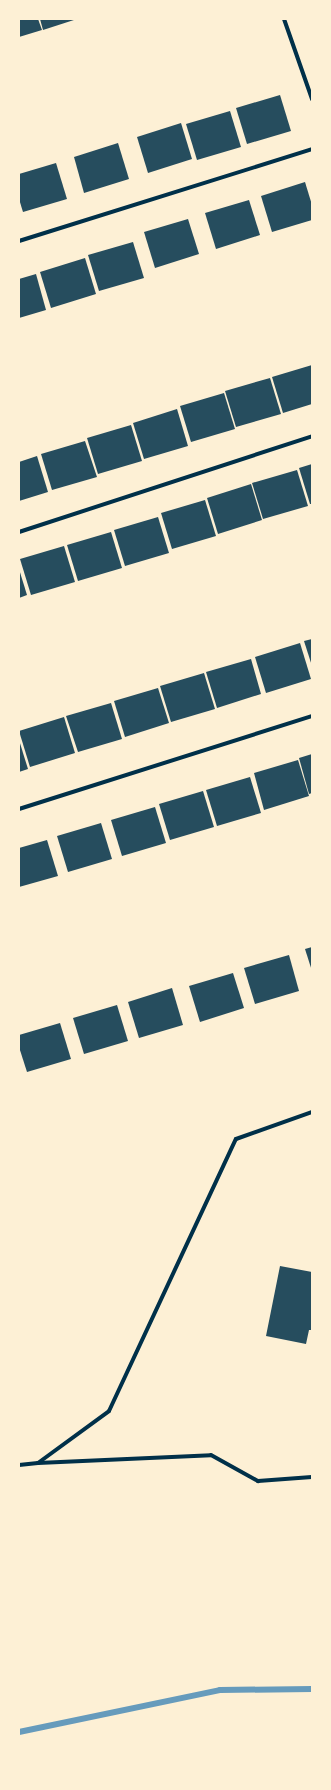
<!DOCTYPE html>
<style>
body{margin:0}
#map{position:relative;width:331px;height:1790px;overflow:hidden;background:#fdf0d5;font-family:"Varela Round",sans-serif}
div>[style]{position:absolute}
[style*='--x']{left:calc(var(--x)*1px);top:calc(var(--y)*1px);width:calc(var(--w)*1px);rotate:calc(var(--a)*1deg)}
.stream>*{height:6px;margin:-3px;padding:0 3px;transform-origin:3px;border-radius:3px;background:#669bbc}
.building>*{inset:0;background:#264d5e}
.minor>*{height:4px;margin:-2px;padding:0 2px;transform-origin:2px;border-radius:2px;background:#003049}
span{translate:-50% -50%;white-space:nowrap;text-align:center;line-height:1.15;-webkit-text-stroke:4px #fdf0d5;paint-order:stroke}
.frame{position:absolute;inset:0;border:20px solid #fdf0d5;pointer-events:none}
</style>
<div id="map">
<div class="stream">
<div style="--x:19;--y:1732;--w:205;--a:-11.8"></div>
<div style="--x:220;--y:1690;--w:92;--a:-0.6"></div>
</div>
<div class="building">
<div style="clip-path:polygon(19px 19px,38px 19px,42px 30px,19px 37px)"></div>
<div style="clip-path:polygon(40px 19px,77px 19px,43px 30px)"></div>
<div style="clip-path:polygon(280px 95px,291px 131px,247px 144px,236px 108px)"></div>
<div style="clip-path:polygon(230px 111px,241px 147px,197px 160px,186px 124px)"></div>
<div style="clip-path:polygon(181px 123px,192px 159px,148px 173px,137px 137px)"></div>
<div style="clip-path:polygon(118px 143px,129px 179px,84px 193px,74px 157px)"></div>
<div style="clip-path:polygon(56px 163px,67px 199px,23px 212px,19px 199px,19px 174px)"></div>
<div style="clip-path:polygon(305px 182px,312px 205px,312px 220px,272px 232px,261px 196px)"></div>
<div style="clip-path:polygon(249px 200px,260px 235px,216px 249px,205px 213px)"></div>
<div style="clip-path:polygon(188px 219px,199px 254px,155px 268px,144px 232px)"></div>
<div style="clip-path:polygon(133px 242px,144px 278px,99px 291px,88px 255px)"></div>
<div style="clip-path:polygon(85px 258px,96px 294px,51px 308px,40px 272px)"></div>
<div style="clip-path:polygon(36px 274px,46px 310px,19px 318px,19px 279px)"></div>
<div style="clip-path:polygon(312px 365px,312px 404px,283px 413px,272px 377px)"></div>
<div style="clip-path:polygon(270px 378px,281px 414px,236px 427px,225px 391px)"></div>
<div style="clip-path:polygon(224px 393px,235px 429px,191px 442px,180px 406px)"></div>
<div style="clip-path:polygon(177px 409px,188px 446px,144px 459px,133px 423px)"></div>
<div style="clip-path:polygon(131px 425px,142px 461px,98px 474px,87px 438px)"></div>
<div style="clip-path:polygon(85px 441px,97px 477px,52px 490px,41px 454px)"></div>
<div style="clip-path:polygon(37px 456px,48px 492px,19px 501px,19px 462px)"></div>
<div style="clip-path:polygon(312px 464px,312px 504px,310px 504px,299px 468px)"></div>
<div style="clip-path:polygon(297px 470px,308px 506px,263px 519px,252px 483px)"></div>
<div style="clip-path:polygon(251px 484px,262px 520px,218px 534px,207px 498px)"></div>
<div style="clip-path:polygon(205px 500px,216px 536px,172px 549px,161px 513px)"></div>
<div style="clip-path:polygon(158px 517px,169px 553px,125px 566px,114px 530px)"></div>
<div style="clip-path:polygon(111px 532px,122px 568px,78px 581px,67px 545px)"></div>
<div style="clip-path:polygon(64px 546px,75px 582px,31px 595px,20px 559px)"></div>
<div style="clip-path:polygon(19px 569px,27px 595px,19px 598px)"></div>
<div style="clip-path:polygon(312px 639px,312px 666px,304px 641px)"></div>
<div style="clip-path:polygon(300px 643px,311px 679px,266px 693px,255px 657px)"></div>
<div style="clip-path:polygon(251px 659px,261px 694px,217px 708px,206px 672px)"></div>
<div style="clip-path:polygon(204px 673px,215px 709px,171px 722px,160px 686px)"></div>
<div style="clip-path:polygon(158px 688px,169px 723px,125px 737px,114px 701px)"></div>
<div style="clip-path:polygon(111px 703px,122px 739px,78px 752px,66px 716px)"></div>
<div style="clip-path:polygon(64px 717px,75px 753px,30px 767px,19px 731px)"></div>
<div style="clip-path:polygon(19px 740px,28px 769px,19px 772px)"></div>
<div style="clip-path:polygon(312px 754px,312px 793px,309px 794px,299px 758px)"></div>
<div style="clip-path:polygon(298px 760px,309px 796px,264px 810px,254px 773px)"></div>
<div style="clip-path:polygon(250px 777px,261px 813px,217px 826px,206px 790px)"></div>
<div style="clip-path:polygon(203px 791px,214px 827px,170px 840px,159px 804px)"></div>
<div style="clip-path:polygon(155px 807px,166px 843px,122px 856px,111px 820px)"></div>
<div style="clip-path:polygon(101px 823px,112px 859px,68px 872px,57px 836px)"></div>
<div style="clip-path:polygon(47px 840px,58px 876px,19px 887px,19px 848px)"></div>
<div style="clip-path:polygon(312px 947px,312px 971px,305px 949px)"></div>
<div style="clip-path:polygon(289px 955px,299px 991px,255px 1004px,244px 968px)"></div>
<div style="clip-path:polygon(233px 973px,244px 1008px,200px 1022px,189px 986px)"></div>
<div style="clip-path:polygon(172px 988px,183px 1025px,139px 1038px,128px 1002px)"></div>
<div style="clip-path:polygon(117px 1005px,128px 1041px,84px 1054px,73px 1018px)"></div>
<div style="clip-path:polygon(60px 1023px,71px 1059px,27px 1072px,19px 1047px,19px 1035px)"></div>
<div style="clip-path:polygon(280px 1266px,312px 1272px,312px 1330px,309px 1330px,306px 1344px,266px 1336px)"></div>
</div>
<div class="minor">
<div style="--x:284;--y:19;--w:85;--a:70.7"></div>
<div style="--x:19;--y:241;--w:307;--a:-17.4"></div>
<div style="--x:19;--y:532;--w:308;--a:-18.1"></div>
<div style="--x:19;--y:809;--w:307;--a:-17.6"></div>
<div style="--x:38;--y:1463;--w:173;--a:-2.6"></div>
<div style="--x:211;--y:1455;--w:54;--a:29"></div>
<div style="--x:258;--y:1481;--w:54;--a:-4.2"></div>
<div style="--x:19;--y:1465;--w:19;--a:-6"></div>
<div style="--x:38;--y:1463;--w:88;--a:-36.2"></div>
<div style="--x:109;--y:1411;--w:300;--a:-65"></div>
<div style="--x:236;--y:1139;--w:81;--a:-19.6"></div>
</div>
<div class="frame"></div>
</div>
